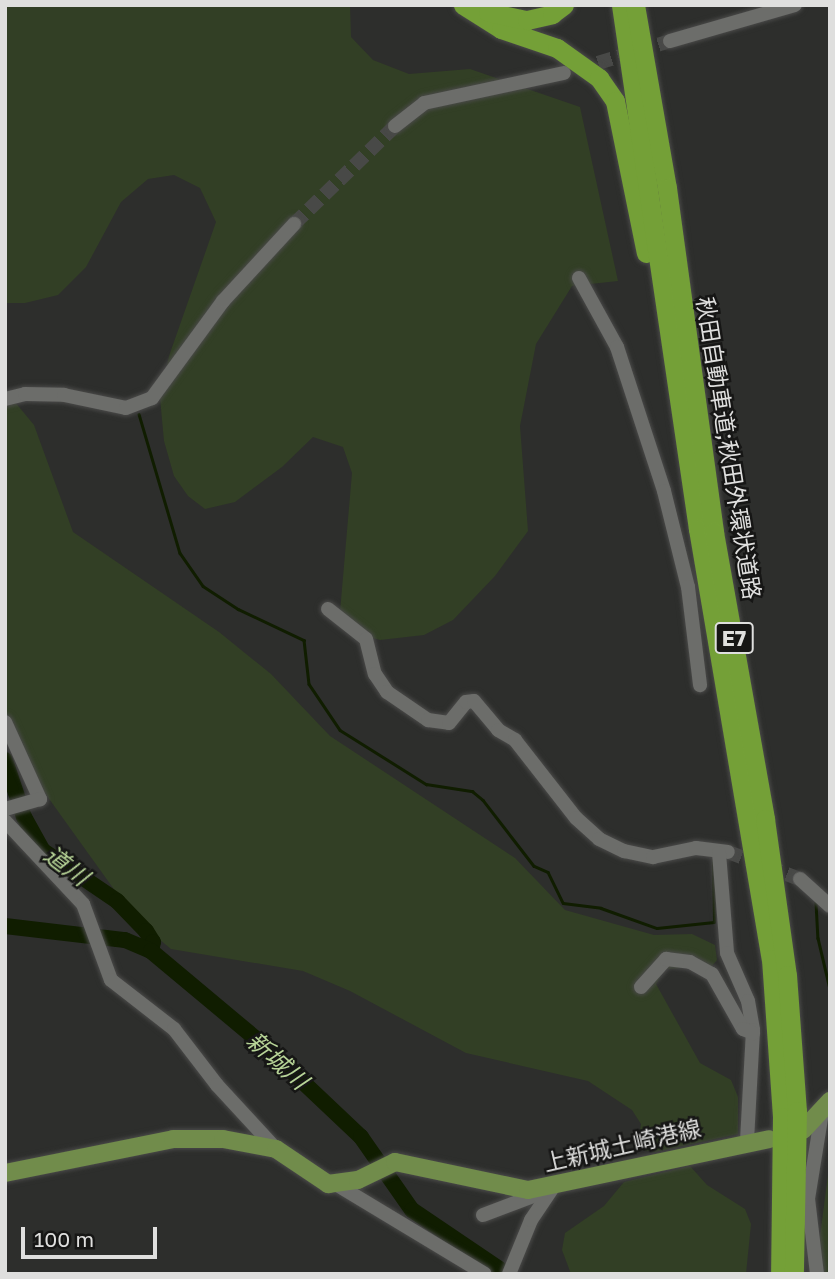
<!DOCTYPE html>
<meta charset="utf-8">
<style>
body{margin:0}
#map{position:relative;width:835px;height:1279px;overflow:hidden;background:#2d2e2c;font-family:"Golos Text","Noto Sans JP",sans-serif}
div>[style]{position:absolute}
[style*='--x']{left:calc(var(--x)*1px);top:calc(var(--y)*1px);width:calc(var(--w)*1px);rotate:calc(var(--a)*1deg)}
.green>*{inset:0;background:#323f25}
.stream>*{height:2.5px;margin:-1.25px;padding:0 1.25px;transform-origin:1.25px;border-radius:1.25px;background:#101d00}
.river>*{height:16px;margin:-8px;padding:0 8px;transform-origin:8px;border-radius:8px;background:#101d00}
.minor-tunnel>*{height:14px;margin-top:-7px;transform-origin:0;background:repeating-linear-gradient(90deg,#484947 0 14px,transparent 0 21px)}
.roads{filter:drop-shadow(0 0 2px #4a4a49) drop-shadow(0 0 2px #4a4a49)}
.minor>*{height:14px;margin:-7px;padding:0 7px;transform-origin:7px;border-radius:7px;background:#6c6d6a}
.major>*{height:18px;margin:-9px;padding:0 9px;transform-origin:9px;border-radius:9px;background:#718c4b}
.highway>*{height:19px;margin:-9.5px;padding:0 9.5px;transform-origin:9.5px;border-radius:9.5px;background:#74a037}
span{translate:-50% -50%;white-space:nowrap;text-align:center;line-height:1.15;-webkit-text-stroke:5px #161615;paint-order:stroke}
.shield-label span{padding:2px 5px;background:#161615;border:2px solid;border-radius:5px;-webkit-text-stroke-width:0}
.shield-label{font-size:21px;color:#dfdfde;font-weight:700}
.street-label{font-size:23px;color:#dfdfde}
.water-label{font-size:24px;color:#b7d497;font-style:italic}
.frame{position:absolute;inset:0;border:7px solid #dfdfde;pointer-events:none}
.scale{position:absolute;left:21px;top:1227px;width:136px;height:32px;box-sizing:border-box;border:4px solid #dfdfde;border-top:0;padding-left:9px;font-size:21px;line-height:24px;white-space:nowrap;color:#dfdfde;-webkit-text-stroke:5px #161615;paint-order:stroke}
</style>
<div id="map">
<div class="green">
<i style="clip-path:polygon(5px 5px,350px 5px,351px 37px,373px 60px,409px 74px,470px 69px,580px 107px,618px 281px,572px 286px,536px 344px,520px 426px,528px 531px,495px 576px,453px 620px,424px 635px,380px 640px,353px 632px,340px 612px,352px 473px,343px 447px,313px 437px,282px 467px,235px 502px,205px 509px,188px 496px,174px 476px,164px 441px,160px 398px,169px 356px,216px 222px,200px 188px,174px 175px,148px 179px,121px 202px,86px 267px,58px 295px,25px 303px,5px 303px)"></i>
<i style="clip-path:polygon(5px 390px,34px 425px,73px 532px,219px 632px,271px 674px,330px 736px,515px 858px,565px 910px,654px 935px,692px 934px,715px 945px,717px 960px,712px 966px,665px 969px,656px 984px,700px 1063px,731px 1080px,738px 1097px,738px 1134px,655px 1152px,637px 1149px,641px 1124px,632px 1110px,588px 1081px,466px 1053px,350px 991px,303px 971px,171px 949px,136px 920px,42px 789px,5px 713px)"></i>
<i style="clip-path:polygon(690px 1166px,707px 1185px,745px 1209px,751px 1224px,746px 1274px,571px 1274px,562px 1250px,565px 1233px,604px 1206px,624px 1182px)"></i>
<i style="clip-path:polygon(830px 1173px,830px 1274px,815px 1274px,828px 1175px)"></i>
</div>
<div class="stream">
<i style="--x:139;--y:414;--w:145;--a:73.6"></i>
<i style="--x:180;--y:553;--w:40;--a:55.1"></i>
<i style="--x:203;--y:586;--w:42;--a:33.3"></i>
<i style="--x:238;--y:609;--w:73;--a:25.2"></i>
<i style="--x:304;--y:640;--w:44;--a:83.5"></i>
<i style="--x:309;--y:684;--w:55;--a:56"></i>
<i style="--x:340;--y:730;--w:102;--a:32.1"></i>
<i style="--x:426;--y:784;--w:47;--a:8.7"></i>
<i style="--x:472;--y:791;--w:14;--a:39"></i>
<i style="--x:483;--y:800;--w:83;--a:52.3"></i>
<i style="--x:534;--y:866;--w:15;--a:23"></i>
<i style="--x:548;--y:872;--w:34;--a:64"></i>
<i style="--x:563;--y:903;--w:38;--a:7"></i>
<i style="--x:601;--y:908;--w:59;--a:19.7"></i>
<i style="--x:657;--y:928;--w:57;--a:-6"></i>
<i style="--x:714;--y:922;--w:65;--a:-90.9"></i>
<i style="--x:816;--y:902;--w:36;--a:87"></i>
<i style="--x:818;--y:938;--w:52;--a:76.8"></i>
</div>
<div class="river">
<i style="--x:5;--y:760;--w:60;--a:71.6"></i>
<i style="--x:24;--y:817;--w:38;--a:61"></i>
<i style="--x:42;--y:850;--w:91;--a:34.2"></i>
<i style="--x:117;--y:901;--w:42;--a:46"></i>
<i style="--x:146;--y:931;--w:13;--a:58"></i>
<i style="--x:153;--y:942;--w:9;--a:103"></i>
<i style="--x:5;--y:926;--w:121;--a:6.7"></i>
<i style="--x:125;--y:940;--w:28;--a:23"></i>
<i style="--x:151;--y:951;--w:153;--a:39.9"></i>
<i style="--x:268;--y:1049;--w:128;--a:43.4"></i>
<i style="--x:361;--y:1137;--w:89;--a:55.1"></i>
<i style="--x:412;--y:1210;--w:115;--a:34"></i>
</div>
<div class="minor-tunnel">
<i style="--x:578;--y:69;--w:96;--a:-16.9"></i>
<i style="--x:294;--y:224;--w:141;--a:-44.1"></i>
<i style="--x:728;--y:852;--w:77;--a:20.6"></i>
</div>
<div class="roads">
<div class="minor">
<i style="--x:670;--y:41;--w:130;--a:-16.1"></i>
<i style="--x:395;--y:126;--w:37;--a:-38"></i>
<i style="--x:424;--y:103;--w:143;--a:-12.1"></i>
<i style="--x:579;--y:278;--w:79;--a:61.2"></i>
<i style="--x:617;--y:347;--w:151;--a:71.9"></i>
<i style="--x:664;--y:491;--w:99;--a:76"></i>
<i style="--x:688;--y:587;--w:99;--a:83"></i>
<i style="--x:5;--y:399;--w:21;--a:-14"></i>
<i style="--x:25;--y:394;--w:39;--a:1"></i>
<i style="--x:64;--y:395;--w:63;--a:11.8"></i>
<i style="--x:126;--y:408;--w:28;--a:-21"></i>
<i style="--x:152;--y:398;--w:120;--a:-53.8"></i>
<i style="--x:223;--y:301;--w:105;--a:-47.3"></i>
<i style="--x:328;--y:609;--w:48;--a:38.3"></i>
<i style="--x:366;--y:639;--w:36;--a:76"></i>
<i style="--x:375;--y:674;--w:22;--a:56"></i>
<i style="--x:387;--y:692;--w:50;--a:34.3"></i>
<i style="--x:428;--y:720;--w:21;--a:8"></i>
<i style="--x:449;--y:723;--w:27;--a:-51"></i>
<i style="--x:466;--y:702;--w:8;--a:-7"></i>
<i style="--x:474;--y:701;--w:38;--a:50"></i>
<i style="--x:498;--y:730;--w:20;--a:30"></i>
<i style="--x:515;--y:740;--w:99;--a:52"></i>
<i style="--x:576;--y:818;--w:31;--a:42"></i>
<i style="--x:599;--y:839;--w:28;--a:26"></i>
<i style="--x:624;--y:851;--w:30;--a:12"></i>
<i style="--x:653;--y:857;--w:44;--a:-11.8"></i>
<i style="--x:696;--y:848;--w:32;--a:7"></i>
<i style="--x:5;--y:722;--w:85;--a:65.6"></i>
<i style="--x:40;--y:799;--w:36;--a:164"></i>
<i style="--x:5;--y:821;--w:114;--a:46.8"></i>
<i style="--x:83;--y:904;--w:81;--a:69.8"></i>
<i style="--x:111;--y:980;--w:80;--a:37.9"></i>
<i style="--x:174;--y:1029;--w:71;--a:52.5"></i>
<i style="--x:217;--y:1085;--w:87;--a:47.3"></i>
<i style="--x:719;--y:853;--w:100;--a:85.4"></i>
<i style="--x:727;--y:953;--w:52;--a:66.4"></i>
<i style="--x:748;--y:1001;--w:29;--a:80"></i>
<i style="--x:753;--y:1030;--w:111;--a:93.1"></i>
<i style="--x:800;--y:879;--w:40;--a:42"></i>
<i style="--x:641;--y:987;--w:38;--a:-48"></i>
<i style="--x:666;--y:959;--w:24;--a:7"></i>
<i style="--x:690;--y:962;--w:25;--a:29"></i>
<i style="--x:712;--y:974;--w:63;--a:60.6"></i>
<i style="--x:743;--y:1029;--w:11;--a:22"></i>
<i style="--x:339;--y:1186;--w:170;--a:31.1"></i>
<i style="--x:483;--y:1215;--w:71;--a:-20.7"></i>
<i style="--x:509;--y:1274;--w:58;--a:-67.8"></i>
<i style="--x:531;--y:1220;--w:40;--a:-56"></i>
<i style="--x:817;--y:1274;--w:76;--a:-96.8"></i>
<i style="--x:808;--y:1199;--w:94;--a:-80.8"></i>
</div>
<div class="major">
<i style="--x:803;--y:1130;--w:40;--a:-47"></i>
<i style="--x:5;--y:1173;--w:171;--a:-11.4"></i>
<i style="--x:173;--y:1139;--w:50;--a:0"></i>
<i style="--x:223;--y:1139;--w:54;--a:10.7"></i>
<i style="--x:276;--y:1149;--w:63;--a:33.9"></i>
<i style="--x:328;--y:1184;--w:30;--a:-8"></i>
<i style="--x:358;--y:1180;--w:41;--a:-25.9"></i>
<i style="--x:395;--y:1162;--w:136;--a:11.9"></i>
<i style="--x:528;--y:1190;--w:246;--a:-11.9"></i>
</div>
<div class="highway">
<i style="--x:463;--y:5;--w:45;--a:32.3"></i>
<i style="--x:501;--y:29;--w:59;--a:18.7"></i>
<i style="--x:557;--y:48;--w:52;--a:35.5"></i>
<i style="--x:599;--y:78;--w:28;--a:55"></i>
<i style="--x:615;--y:101;--w:155;--a:78.5"></i>
<i style="--x:621;--y:5;--w:530;--a:81.64"></i>
<i style="--x:698;--y:529;--w:436;--a:80.4"></i>
<i style="--x:771;--y:959;--w:158;--a:86"></i>
<i style="--x:782;--y:1117;--w:157;--a:90.7"></i>
<i style="--x:635;--y:5;--w:186;--a:80.1"></i>
<i style="--x:667;--y:188;--w:347;--a:82.2"></i>
<i style="--x:714;--y:532;--w:291;--a:79.9"></i>
<i style="--x:765;--y:819;--w:158;--a:82"></i>
<i style="--x:787;--y:975;--w:136;--a:85.8"></i>
<i style="--x:797;--y:1111;--w:163;--a:91.1"></i>
<i style="--x:488;--y:12;--w:40;--a:12"></i>
<i style="--x:527;--y:20;--w:26;--a:-13"></i>
<i style="--x:552;--y:14;--w:15;--a:-37"></i>
</div>
</div>
<div class="shield-label">
<span style="left:734px;top:638px">E7</span>
</div>
<div class="street-label">
<span style="left:729px;top:448px;rotate:81deg">秋田自動車道;秋田外環状道路</span>
<span style="left:622px;top:1145px;rotate:-13deg">上新城土崎港線</span>
</div>
<div class="water-label">
<span style="left:67px;top:865px;rotate:37deg">道川</span>
<span style="left:278px;top:1060px;rotate:42deg">新城川</span>
</div>
<div class="frame"></div>
<div class="scale">100 m</div>
</div>
